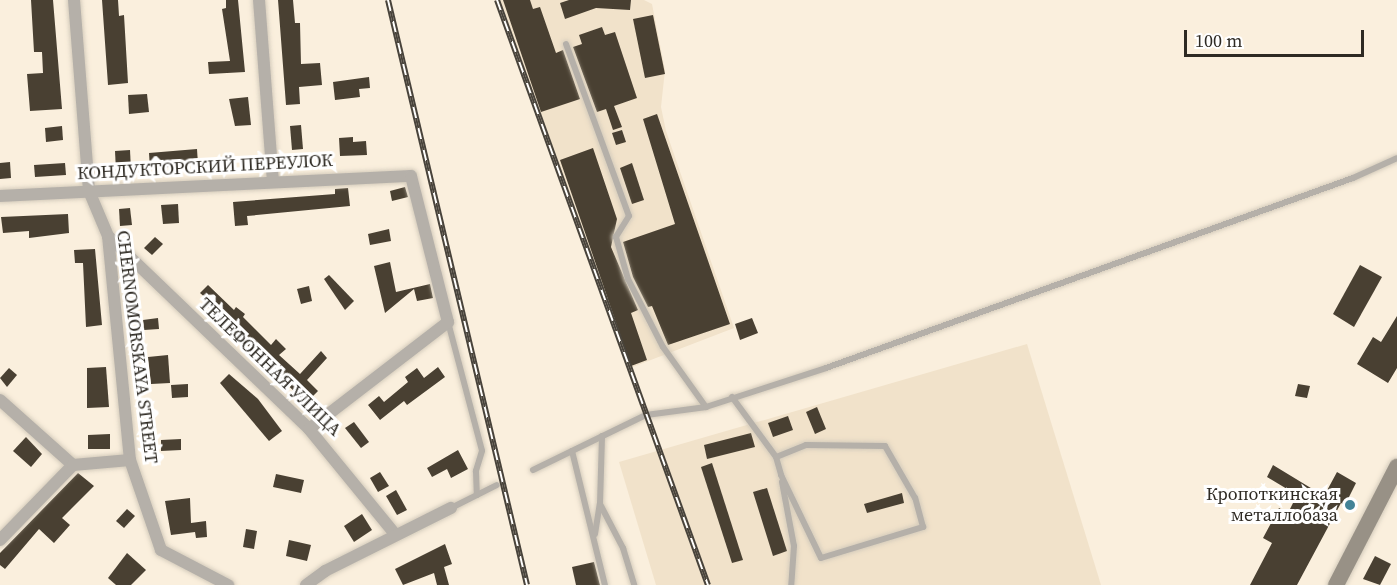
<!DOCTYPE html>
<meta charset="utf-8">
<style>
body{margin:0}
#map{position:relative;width:1397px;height:585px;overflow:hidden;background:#faefdd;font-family:"Source Serif 4",serif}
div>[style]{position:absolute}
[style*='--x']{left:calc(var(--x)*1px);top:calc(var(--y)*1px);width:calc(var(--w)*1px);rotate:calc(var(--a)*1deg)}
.built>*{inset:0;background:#f1e2ca}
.building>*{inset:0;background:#494032}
.roads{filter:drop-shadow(0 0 2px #d5ccbc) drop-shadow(0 0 2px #d5ccbc)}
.lane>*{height:6px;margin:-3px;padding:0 3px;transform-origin:3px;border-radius:3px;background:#b5b0a9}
.street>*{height:12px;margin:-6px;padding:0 6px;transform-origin:6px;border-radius:6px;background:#b5b0a9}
.secondary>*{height:16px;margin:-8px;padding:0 8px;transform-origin:8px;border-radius:8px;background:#989186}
.rail>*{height:6px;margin-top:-3px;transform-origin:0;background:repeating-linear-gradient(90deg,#fff 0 11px,#48433b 0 22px);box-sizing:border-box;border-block:2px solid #48433b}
.dots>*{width:16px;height:16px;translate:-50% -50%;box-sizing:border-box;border:3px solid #fff;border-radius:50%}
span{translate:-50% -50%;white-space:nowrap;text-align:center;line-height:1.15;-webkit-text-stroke:6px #fff;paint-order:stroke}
.street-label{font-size:18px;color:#2e2a23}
.poi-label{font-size:18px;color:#2e2a23}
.right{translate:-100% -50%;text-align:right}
.scale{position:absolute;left:1184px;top:30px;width:180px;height:27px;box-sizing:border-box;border:3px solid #2e2a23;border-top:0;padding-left:8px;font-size:18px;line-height:21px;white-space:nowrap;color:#2e2a23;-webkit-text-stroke:4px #fff;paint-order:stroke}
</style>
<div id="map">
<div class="built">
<i style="clip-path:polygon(499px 0,644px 0,652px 4px,665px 70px,661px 107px,666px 131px,734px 328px,630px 368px)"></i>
<i style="clip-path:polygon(1027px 344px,1101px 585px,656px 585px,619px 462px)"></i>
</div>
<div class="building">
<i style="clip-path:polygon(31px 0,53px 0,62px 109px,30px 111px,27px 74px,43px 73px,42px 52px,34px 52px)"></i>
<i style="clip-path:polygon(102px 0,118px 0,119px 16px,124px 15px,128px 83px,108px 85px)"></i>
<i style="clip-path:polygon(226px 0,238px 0,245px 72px,209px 74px,208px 62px,230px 61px,222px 9px,226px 8px)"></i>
<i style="clip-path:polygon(278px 0,293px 0,295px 23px,300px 23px,301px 64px,320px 63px,322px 85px,299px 87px,300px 104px,286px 105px)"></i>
<i style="clip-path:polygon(503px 0,530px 0,533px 9px,540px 7px,556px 53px,563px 50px,580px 99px,541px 112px)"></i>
<i style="clip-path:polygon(569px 0,631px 0,630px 10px,596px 8px,565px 19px,560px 3px)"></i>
<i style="clip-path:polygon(653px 15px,665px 74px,645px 78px,633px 19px)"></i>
<i style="clip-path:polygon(602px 27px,605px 35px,615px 32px,637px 98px,614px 106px,622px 127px,613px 130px,606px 109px,597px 112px,573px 47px,582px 44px,579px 35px)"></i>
<i style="clip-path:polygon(369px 77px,370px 88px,359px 89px,360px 97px,335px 100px,333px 82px)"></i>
<i style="clip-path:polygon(147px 94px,149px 112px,129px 114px,128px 95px)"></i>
<i style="clip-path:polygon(248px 97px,251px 125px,235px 126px,229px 99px)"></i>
<i style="clip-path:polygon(657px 114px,730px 324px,668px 345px,652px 306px,648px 307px,633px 277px,623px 242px,675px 224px,643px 119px)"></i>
<i style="clip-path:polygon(301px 125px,303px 149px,292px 150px,290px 126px)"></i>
<i style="clip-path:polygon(62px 126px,63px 140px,46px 142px,45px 128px)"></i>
<i style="clip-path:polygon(622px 130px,626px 142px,616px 145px,612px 133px)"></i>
<i style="clip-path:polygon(353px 137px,353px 142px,366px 141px,367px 155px,340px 156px,339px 138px)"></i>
<i style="clip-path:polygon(593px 148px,617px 219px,611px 247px,638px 310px,631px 313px,647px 360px,631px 366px,560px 160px)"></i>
<i style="clip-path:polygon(197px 149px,198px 164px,150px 169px,149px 153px)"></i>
<i style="clip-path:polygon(130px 150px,131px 170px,116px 171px,115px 151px)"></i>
<i style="clip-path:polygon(10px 162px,11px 178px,0 179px,0 163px)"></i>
<i style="clip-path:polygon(65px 163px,66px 175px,35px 177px,34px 165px)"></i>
<i style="clip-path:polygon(632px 163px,644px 200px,632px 204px,620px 168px)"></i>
<i style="clip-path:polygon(405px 187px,408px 197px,392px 201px,390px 191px)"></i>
<i style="clip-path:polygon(348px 188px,350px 206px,247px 216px,248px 225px,235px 226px,233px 202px,335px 194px,335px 189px)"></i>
<i style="clip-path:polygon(178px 204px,179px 223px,163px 224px,161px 205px)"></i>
<i style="clip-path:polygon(130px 208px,132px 225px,120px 226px,119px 209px)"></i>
<i style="clip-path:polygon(68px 214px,69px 233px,29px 238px,29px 231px,3px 233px,1px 217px)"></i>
<i style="clip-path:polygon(389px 229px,391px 241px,370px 245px,368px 234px)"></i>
<i style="clip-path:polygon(155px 237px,163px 244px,152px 255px,144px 248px)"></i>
<i style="clip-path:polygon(95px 249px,102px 325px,86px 327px,83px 263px,75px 263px,74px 250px)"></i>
<i style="clip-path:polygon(390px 262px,396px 292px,430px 284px,433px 298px,417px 301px,414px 289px,385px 313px,374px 266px)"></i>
<i style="clip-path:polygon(1360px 265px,1382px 277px,1354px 327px,1333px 314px)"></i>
<i style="clip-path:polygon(329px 275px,354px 301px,345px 310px,324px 279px)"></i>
<i style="clip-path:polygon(208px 285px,234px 310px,236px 307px,245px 314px,243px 317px,271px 345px,276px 339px,286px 349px,279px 355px,300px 374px,321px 351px,327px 358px,307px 380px,318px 391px,306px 403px,204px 303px,207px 299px,200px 293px)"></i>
<i style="clip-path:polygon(309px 286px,312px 301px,301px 304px,297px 289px)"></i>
<i style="clip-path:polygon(1397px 316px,1397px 368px,1388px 383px,1357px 364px,1373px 337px,1381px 342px)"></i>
<i style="clip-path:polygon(158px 318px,159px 329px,144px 330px,143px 320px)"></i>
<i style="clip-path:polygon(752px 318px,758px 333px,740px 340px,735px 324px)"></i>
<i style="clip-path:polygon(168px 355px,170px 383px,151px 384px,148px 357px)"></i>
<i style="clip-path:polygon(106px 367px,109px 407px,87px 408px,87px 368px)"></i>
<i style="clip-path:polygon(438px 367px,445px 377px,407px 405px,404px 401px,380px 420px,368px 405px,379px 396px,384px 402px,408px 382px,405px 377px,417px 368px,424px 378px)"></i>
<i style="clip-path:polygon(9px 368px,17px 375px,7px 387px,0 378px)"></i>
<i style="clip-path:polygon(229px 374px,258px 399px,282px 431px,269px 441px,220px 383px)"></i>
<i style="clip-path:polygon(188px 384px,188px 397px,172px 398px,171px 385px)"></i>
<i style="clip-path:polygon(1298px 384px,1310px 386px,1307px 398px,1295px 396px)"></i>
<i style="clip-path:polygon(817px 407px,826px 429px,815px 434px,806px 412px)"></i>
<i style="clip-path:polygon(788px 416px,793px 430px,773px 437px,768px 423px)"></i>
<i style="clip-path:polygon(354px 422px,369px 442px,361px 448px,345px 428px)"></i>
<i style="clip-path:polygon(751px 433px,755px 447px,707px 459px,704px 445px)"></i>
<i style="clip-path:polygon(110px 434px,110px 449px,88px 449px,88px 435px)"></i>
<i style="clip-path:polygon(26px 437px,42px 454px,31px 467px,13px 451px)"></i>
<i style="clip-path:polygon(181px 439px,181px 450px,161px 451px,161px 440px)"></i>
<i style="clip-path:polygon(458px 450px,468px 469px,451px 478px,447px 469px,432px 477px,427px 468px)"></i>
<i style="clip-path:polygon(712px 463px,743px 560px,732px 563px,701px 467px)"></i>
<i style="clip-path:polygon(1273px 465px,1324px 496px,1337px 472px,1356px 483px,1345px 505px,1341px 503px,1297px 585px,1250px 585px,1272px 543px,1263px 538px,1279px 508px,1288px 513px,1297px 495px,1267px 477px)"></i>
<i style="clip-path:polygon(380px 472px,389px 486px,378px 492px,370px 478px)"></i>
<i style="clip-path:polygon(78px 473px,94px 486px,62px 518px,70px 525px,54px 543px,39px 529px,5px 569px,0 565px,0 553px)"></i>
<i style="clip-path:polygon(276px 474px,304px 480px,301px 493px,273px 487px)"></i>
<i style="clip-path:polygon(767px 488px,787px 551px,773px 556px,753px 492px)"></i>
<i style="clip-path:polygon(396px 490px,407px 510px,397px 515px,386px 496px)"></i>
<i style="clip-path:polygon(902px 493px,904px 503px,867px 513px,864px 504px)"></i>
<i style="clip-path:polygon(190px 498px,191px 523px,206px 521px,207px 537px,196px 538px,195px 532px,171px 535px,165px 501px)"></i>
<i style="clip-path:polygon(127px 509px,135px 516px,124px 528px,116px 521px)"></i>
<i style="clip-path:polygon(362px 514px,372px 530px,354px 542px,344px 526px)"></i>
<i style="clip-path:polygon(246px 529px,257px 531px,254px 549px,243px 547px)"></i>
<i style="clip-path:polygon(289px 540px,311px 545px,307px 561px,286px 556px)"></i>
<i style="clip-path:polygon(445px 544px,452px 564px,444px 567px,449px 585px,437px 585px,434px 573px,403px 585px,395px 569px)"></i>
<i style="clip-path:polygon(127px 553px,146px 570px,131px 585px,116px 585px,108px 578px)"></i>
<i style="clip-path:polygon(1375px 556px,1391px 564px,1380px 585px,1363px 579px)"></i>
<i style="clip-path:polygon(594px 562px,600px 585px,576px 585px,572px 567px)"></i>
</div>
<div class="roads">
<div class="lane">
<i style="--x:566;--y:44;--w:183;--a:69.9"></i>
<i style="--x:629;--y:216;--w:25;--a:122"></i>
<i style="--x:616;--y:237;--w:44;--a:74.1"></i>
<i style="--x:628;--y:279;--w:76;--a:62.8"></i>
<i style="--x:663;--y:347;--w:74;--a:54.4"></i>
<i style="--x:448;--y:322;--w:133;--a:75.2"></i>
<i style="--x:482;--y:451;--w:21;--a:107"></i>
<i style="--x:476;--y:471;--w:24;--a:88"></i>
<i style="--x:732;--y:397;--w:74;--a:53.7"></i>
<i style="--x:776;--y:457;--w:19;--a:74"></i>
<i style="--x:781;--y:475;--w:92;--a:64.3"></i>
<i style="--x:821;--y:558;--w:107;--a:-16.9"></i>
<i style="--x:923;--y:527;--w:30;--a:-105"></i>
<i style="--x:915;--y:498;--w:60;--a:-120"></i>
<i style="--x:885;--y:446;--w:79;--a:-179.3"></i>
<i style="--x:806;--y:445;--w:32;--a:158"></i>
<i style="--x:572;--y:451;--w:138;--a:76.2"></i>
<i style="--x:533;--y:470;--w:126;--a:-26"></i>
<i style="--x:646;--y:415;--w:61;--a:-7.6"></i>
<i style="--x:706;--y:407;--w:126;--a:-18"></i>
<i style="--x:826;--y:368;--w:560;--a:-19.83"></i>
<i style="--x:1353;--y:178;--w:48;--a:-24.4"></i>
<i style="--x:782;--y:482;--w:65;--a:79.4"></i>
<i style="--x:794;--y:546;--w:39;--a:94"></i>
<i style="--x:600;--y:504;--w:50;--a:62.4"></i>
<i style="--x:623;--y:548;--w:39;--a:73"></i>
<i style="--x:451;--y:508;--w:51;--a:-26.6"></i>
<i style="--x:595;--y:534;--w:30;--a:-81"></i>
<i style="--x:600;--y:504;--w:68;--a:-88.3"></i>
</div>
<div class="street">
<i style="--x:74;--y:0;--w:192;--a:85.5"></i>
<i style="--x:89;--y:191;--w:49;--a:67.1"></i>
<i style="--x:108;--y:236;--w:225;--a:84.4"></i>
<i style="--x:130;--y:460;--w:95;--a:71"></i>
<i style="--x:161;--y:550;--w:76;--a:27.6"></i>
<i style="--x:259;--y:0;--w:181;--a:85.6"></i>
<i style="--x:0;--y:196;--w:411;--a:-2.8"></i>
<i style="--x:411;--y:176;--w:151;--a:75.8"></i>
<i style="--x:448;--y:322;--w:175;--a:142.4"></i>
<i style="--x:108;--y:236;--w:279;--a:43.8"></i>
<i style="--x:309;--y:429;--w:136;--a:50.7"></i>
<i style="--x:0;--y:400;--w:98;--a:41.7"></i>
<i style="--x:0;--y:540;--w:105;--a:-45.8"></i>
<i style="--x:73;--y:465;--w:57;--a:-5"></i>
<i style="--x:306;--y:585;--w:24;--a:-36"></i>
<i style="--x:325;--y:571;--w:141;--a:-26.6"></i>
</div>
<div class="secondary">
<i style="--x:1336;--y:585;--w:133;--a:-62.7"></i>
</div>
</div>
<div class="rail">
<i style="--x:388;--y:0;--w:601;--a:76.63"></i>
<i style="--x:497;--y:0;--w:622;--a:70.17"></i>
</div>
<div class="dots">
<i style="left:1350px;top:505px;background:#438397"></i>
</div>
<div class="street-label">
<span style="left:205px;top:167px;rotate:-3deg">КОНДУКТОРСКИЙ ПЕРЕУЛОК</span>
<span style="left:137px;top:347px;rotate:83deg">CHERNOMORSKAYA STREET</span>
<span style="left:270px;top:367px;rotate:44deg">ТЕЛЕФОННАЯ УЛИЦА</span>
</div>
<div class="poi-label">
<span class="right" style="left:1338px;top:505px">Кропоткинская<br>металлобаза</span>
</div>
<div class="scale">100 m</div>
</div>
